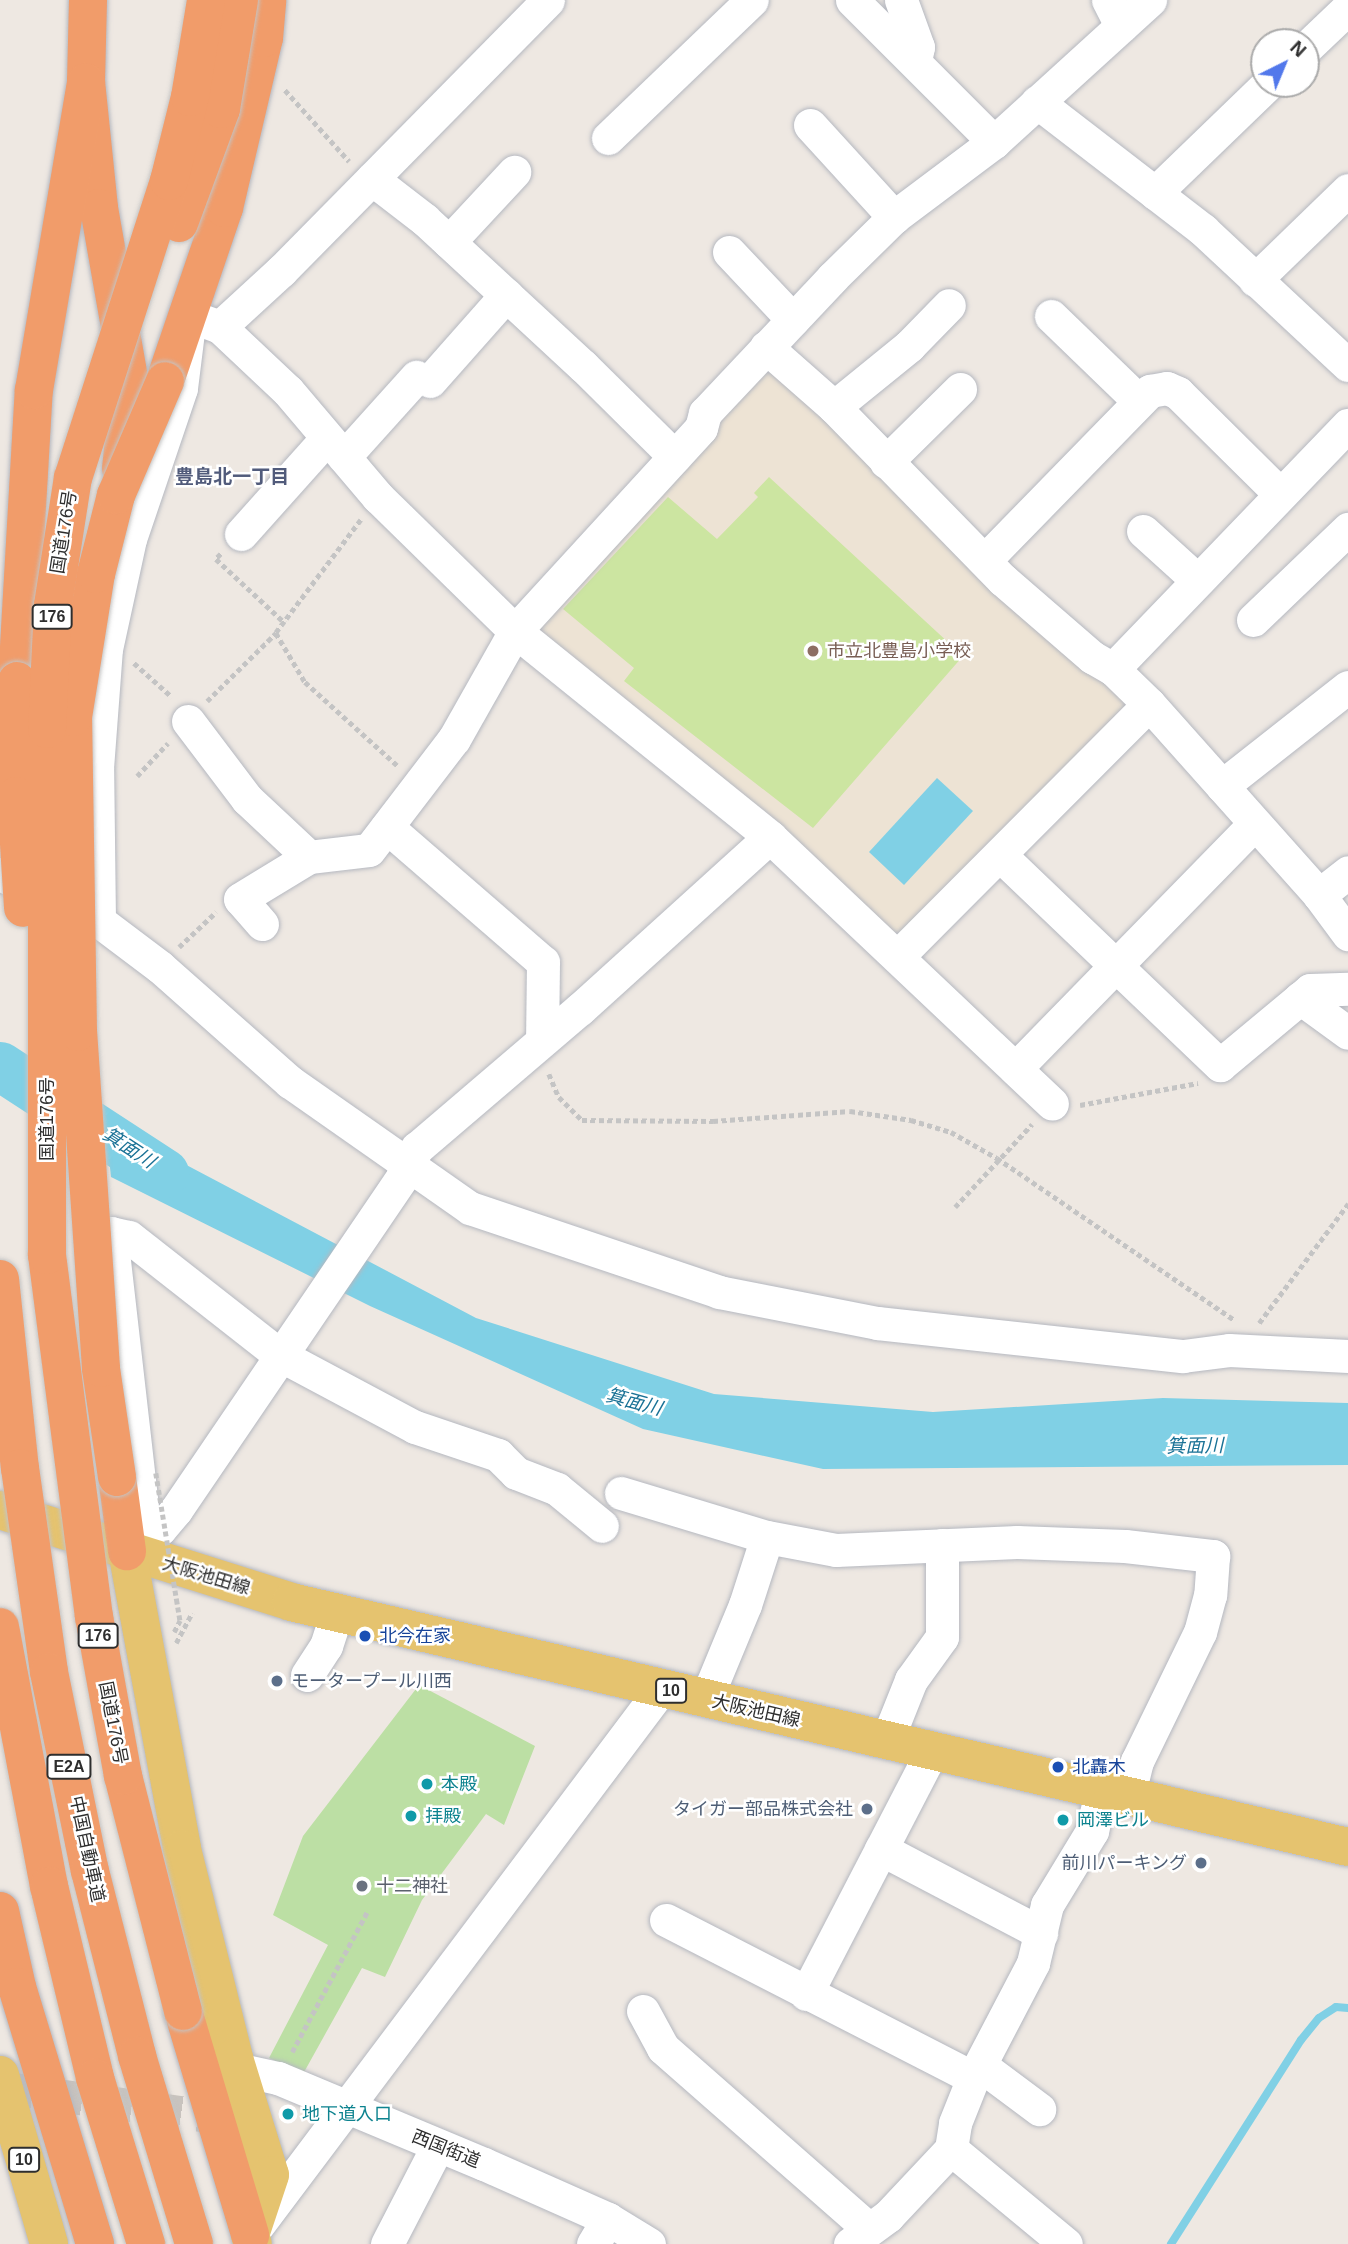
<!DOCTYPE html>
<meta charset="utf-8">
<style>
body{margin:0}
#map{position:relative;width:1348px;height:2244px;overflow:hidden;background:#eee8e2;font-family:Helvetica,"Noto Sans JP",sans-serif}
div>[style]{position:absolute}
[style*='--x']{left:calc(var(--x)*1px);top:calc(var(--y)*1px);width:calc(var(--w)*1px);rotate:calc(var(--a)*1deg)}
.education>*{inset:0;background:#ede3d4}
.green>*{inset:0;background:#bcdfa4}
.pitch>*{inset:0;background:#cce5a1}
.water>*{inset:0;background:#80d0e5}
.stream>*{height:8px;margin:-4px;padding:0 4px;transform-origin:4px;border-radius:4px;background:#80d0e5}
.river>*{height:49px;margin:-24.5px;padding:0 24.5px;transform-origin:24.5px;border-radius:24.5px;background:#80d0e5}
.minor-tunnel>*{height:33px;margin-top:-16.5px;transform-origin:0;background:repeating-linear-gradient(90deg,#c8c3be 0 33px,transparent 0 50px)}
.path>*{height:4.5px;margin-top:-2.25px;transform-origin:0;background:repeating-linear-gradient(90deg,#c4c4c4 0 5px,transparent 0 8.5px)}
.roads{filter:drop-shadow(0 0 2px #b5b8c0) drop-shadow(0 0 2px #b5b8c0)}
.minor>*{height:33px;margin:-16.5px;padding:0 16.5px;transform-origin:16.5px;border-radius:16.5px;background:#fff}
.major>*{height:38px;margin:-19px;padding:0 19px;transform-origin:19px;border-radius:19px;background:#e5c36f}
.highway>*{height:38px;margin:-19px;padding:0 19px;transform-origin:19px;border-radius:19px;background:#f19c6a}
.path-bridge>*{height:4.5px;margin-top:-2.25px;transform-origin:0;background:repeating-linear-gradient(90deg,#c4c4c4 0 5px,transparent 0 8.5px)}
.bridges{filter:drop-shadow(0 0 2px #c4c4c4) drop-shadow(0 0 2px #c4c4c4)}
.highway-bridge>*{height:38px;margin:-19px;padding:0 19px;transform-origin:19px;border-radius:19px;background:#f19c6a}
.dots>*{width:19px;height:19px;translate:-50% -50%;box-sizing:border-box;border:4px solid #fff;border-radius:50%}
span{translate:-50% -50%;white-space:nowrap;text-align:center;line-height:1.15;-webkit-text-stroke:5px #fff;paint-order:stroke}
.shield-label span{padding:2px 5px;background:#fff;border:2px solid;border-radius:5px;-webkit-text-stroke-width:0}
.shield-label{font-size:16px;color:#2e2e2e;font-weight:700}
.street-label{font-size:18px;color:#2e2e2e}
.education-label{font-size:18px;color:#785e54}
.left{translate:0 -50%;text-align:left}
.transit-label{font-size:18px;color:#164399}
.service-label{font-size:18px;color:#4e5e75}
.right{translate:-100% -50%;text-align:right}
.culture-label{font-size:18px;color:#0d838f}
.worship-label{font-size:18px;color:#5b616d}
.neighbourhood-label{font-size:19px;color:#515b7b;font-weight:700}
.water-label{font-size:19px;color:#1a7296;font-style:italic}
.north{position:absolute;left:1250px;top:28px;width:70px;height:70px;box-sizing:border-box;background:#fff;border:2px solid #ababab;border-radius:50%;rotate:43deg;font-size:19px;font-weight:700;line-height:28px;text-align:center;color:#2e2e2e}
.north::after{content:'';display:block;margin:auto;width:24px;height:32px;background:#5278eb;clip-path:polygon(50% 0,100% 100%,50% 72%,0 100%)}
</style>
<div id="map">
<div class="education">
<i style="clip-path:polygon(761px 364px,778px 370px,1130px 700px,900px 939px,537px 638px,534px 622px)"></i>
</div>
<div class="green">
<i style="clip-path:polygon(419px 1685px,535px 1746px,504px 1825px,486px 1814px,422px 1900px,385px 1977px,362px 1968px,303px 2074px,269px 2058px,328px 1945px,273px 1915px,303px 1836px)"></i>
</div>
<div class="pitch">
<i style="clip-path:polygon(769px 477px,963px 656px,813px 828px,624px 681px,634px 668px,563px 609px,668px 497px,717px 539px,758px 497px,754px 493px)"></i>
</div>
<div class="water">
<i style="clip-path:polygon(937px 778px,973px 811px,904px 885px,869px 852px)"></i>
<i style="clip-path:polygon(105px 1122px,476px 1318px,714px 1394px,933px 1412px,1163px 1398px,1348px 1403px,1348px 1465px,823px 1469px,643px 1429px,370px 1306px,111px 1177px)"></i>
</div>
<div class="stream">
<i style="--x:1171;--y:2244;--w:242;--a:-57.5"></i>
<i style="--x:1301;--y:2040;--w:28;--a:-51"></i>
<i style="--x:1319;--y:2018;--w:20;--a:-33"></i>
<i style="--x:1336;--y:2007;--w:12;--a:5"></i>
</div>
<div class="river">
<i style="--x:0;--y:1066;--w:196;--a:33.1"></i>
</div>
<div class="minor-tunnel">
<i style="--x:0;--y:2087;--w:241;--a:7.9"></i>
</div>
<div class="path">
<i style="--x:285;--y:90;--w:96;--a:48"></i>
<i style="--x:361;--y:520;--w:141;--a:127"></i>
<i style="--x:276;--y:633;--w:57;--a:59.4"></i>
<i style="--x:305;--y:682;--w:125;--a:42.1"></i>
<i style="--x:221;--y:554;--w:7;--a:135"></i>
<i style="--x:216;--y:559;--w:94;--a:42.8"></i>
<i style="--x:134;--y:663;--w:51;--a:41.8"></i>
<i style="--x:207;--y:701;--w:97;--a:-44.6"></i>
<i style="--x:137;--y:776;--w:45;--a:-46.8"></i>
<i style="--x:179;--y:947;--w:51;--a:-43.4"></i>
<i style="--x:549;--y:1074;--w:25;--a:67"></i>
<i style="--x:559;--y:1097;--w:33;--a:45"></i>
<i style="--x:582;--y:1120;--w:131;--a:0.4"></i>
<i style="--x:713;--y:1121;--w:137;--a:-4.2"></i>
<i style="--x:850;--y:1111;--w:62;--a:8.4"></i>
<i style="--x:911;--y:1120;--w:42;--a:16.7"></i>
<i style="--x:951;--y:1132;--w:53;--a:29.5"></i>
<i style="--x:997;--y:1158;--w:286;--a:34.3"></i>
<i style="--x:1080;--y:1105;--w:120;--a:-10.6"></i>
<i style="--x:955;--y:1207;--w:113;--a:-47.1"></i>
<i style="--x:1259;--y:1323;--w:149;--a:-53.2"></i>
<i style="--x:174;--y:1632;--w:13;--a:-63"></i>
<i style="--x:176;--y:1643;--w:34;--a:-62"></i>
<i style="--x:292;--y:2052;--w:159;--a:-61.8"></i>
</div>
<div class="roads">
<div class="minor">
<i style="--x:852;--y:0;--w:201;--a:45"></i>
<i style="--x:901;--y:0;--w:50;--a:70.1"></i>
<i style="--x:918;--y:47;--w:14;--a:102"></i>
<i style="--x:1108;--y:0;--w:29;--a:63"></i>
<i style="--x:1306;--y:48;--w:58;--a:-43.6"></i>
<i style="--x:1037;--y:102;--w:210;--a:37.6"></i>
<i style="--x:1203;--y:230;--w:198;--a:43"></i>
<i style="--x:810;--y:125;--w:125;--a:47.6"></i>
<i style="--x:608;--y:138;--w:199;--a:-43.8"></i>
<i style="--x:372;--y:179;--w:66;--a:37.6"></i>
<i style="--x:424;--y:219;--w:217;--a:42.8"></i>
<i style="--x:583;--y:366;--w:129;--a:44.7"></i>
<i style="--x:1155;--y:193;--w:157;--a:-44"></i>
<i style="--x:449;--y:242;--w:96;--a:-47.1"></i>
<i style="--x:729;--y:252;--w:93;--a:46.7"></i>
<i style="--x:1255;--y:280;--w:129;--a:-44.1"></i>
<i style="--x:1051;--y:316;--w:121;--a:44"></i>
<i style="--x:220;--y:327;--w:83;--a:-42.6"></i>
<i style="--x:281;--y:271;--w:380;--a:-45.4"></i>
<i style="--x:766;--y:347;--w:91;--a:41.4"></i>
<i style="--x:834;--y:407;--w:242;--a:45.7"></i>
<i style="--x:1003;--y:580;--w:118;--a:40.9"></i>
<i style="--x:1092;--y:657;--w:24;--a:30"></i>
<i style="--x:1113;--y:669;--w:50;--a:44.2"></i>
<i style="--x:1149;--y:704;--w:256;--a:48.3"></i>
<i style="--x:1319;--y:895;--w:49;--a:53.4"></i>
<i style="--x:430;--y:381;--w:115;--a:-48.5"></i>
<i style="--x:834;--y:407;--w:97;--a:-39.1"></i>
<i style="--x:909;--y:346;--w:57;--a:-45.7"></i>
<i style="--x:344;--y:457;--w:108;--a:-48"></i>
<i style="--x:886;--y:462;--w:104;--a:-44.6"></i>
<i style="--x:1143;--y:531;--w:73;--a:42.2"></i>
<i style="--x:241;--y:534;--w:127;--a:-48.2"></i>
<i style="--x:986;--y:559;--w:235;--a:-45.7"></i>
<i style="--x:1150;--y:391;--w:17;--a:-10"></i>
<i style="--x:1167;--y:388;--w:12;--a:24"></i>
<i style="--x:1178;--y:393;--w:142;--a:44.7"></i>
<i style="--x:1253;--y:620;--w:132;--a:-43.8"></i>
<i style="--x:1113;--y:669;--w:339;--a:-46.1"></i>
<i style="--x:188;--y:721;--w:98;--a:52.9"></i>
<i style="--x:247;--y:799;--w:85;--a:43.1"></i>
<i style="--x:1222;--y:786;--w:160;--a:-38.2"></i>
<i style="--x:387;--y:827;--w:206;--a:40.9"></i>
<i style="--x:543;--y:962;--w:77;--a:90.7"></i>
<i style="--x:1001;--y:856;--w:303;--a:43.7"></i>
<i style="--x:1220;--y:1065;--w:117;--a:-39.8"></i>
<i style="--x:1310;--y:990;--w:38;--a:-2"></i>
<i style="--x:0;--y:874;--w:110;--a:25.4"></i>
<i style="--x:99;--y:921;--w:76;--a:37"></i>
<i style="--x:160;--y:967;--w:174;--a:41.5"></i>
<i style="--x:290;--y:1082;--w:220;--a:35"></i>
<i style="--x:470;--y:1208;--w:263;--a:18.6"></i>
<i style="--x:719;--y:1292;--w:161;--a:11.1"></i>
<i style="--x:877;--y:1323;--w:308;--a:6.2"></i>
<i style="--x:1183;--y:1356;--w:46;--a:-7.4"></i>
<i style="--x:1229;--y:1350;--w:119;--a:2.9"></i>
<i style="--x:1319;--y:895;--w:37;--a:-38"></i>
<i style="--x:99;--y:921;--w:153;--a:-90.7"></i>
<i style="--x:97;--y:768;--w:119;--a:-85.7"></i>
<i style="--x:106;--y:649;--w:113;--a:-77.7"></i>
<i style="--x:130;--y:539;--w:159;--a:-71.3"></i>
<i style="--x:181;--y:388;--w:73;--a:-82.9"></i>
<i style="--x:190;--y:316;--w:32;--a:20"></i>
<i style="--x:220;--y:327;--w:93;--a:43.3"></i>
<i style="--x:288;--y:391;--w:139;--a:49.7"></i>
<i style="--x:378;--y:497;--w:192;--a:44.4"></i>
<i style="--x:515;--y:631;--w:328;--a:38.9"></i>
<i style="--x:770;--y:837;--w:388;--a:43.4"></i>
<i style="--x:262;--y:924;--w:33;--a:-131"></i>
<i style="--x:240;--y:899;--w:81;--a:-31.3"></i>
<i style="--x:309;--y:857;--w:60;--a:-6.7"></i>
<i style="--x:369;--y:850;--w:140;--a:-52.6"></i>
<i style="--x:454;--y:739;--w:124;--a:-60.5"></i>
<i style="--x:515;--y:631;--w:275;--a:-47.5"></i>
<i style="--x:701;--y:428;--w:16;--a:-75"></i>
<i style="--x:705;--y:413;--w:185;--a:-46.7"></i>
<i style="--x:832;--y:278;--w:87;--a:-44.5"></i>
<i style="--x:894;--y:217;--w:125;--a:-36.9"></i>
<i style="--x:994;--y:142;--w:211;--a:-42.3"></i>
<i style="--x:899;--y:955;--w:354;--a:-45.1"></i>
<i style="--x:1300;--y:998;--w:59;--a:36.1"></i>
<i style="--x:1016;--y:1068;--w:341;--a:-45.7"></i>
<i style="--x:621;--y:1493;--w:152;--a:16.8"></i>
<i style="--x:127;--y:1551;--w:40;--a:-34"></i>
<i style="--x:160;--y:1529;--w:25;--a:-50"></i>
<i style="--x:176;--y:1510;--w:402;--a:-55.8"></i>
<i style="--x:402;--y:1177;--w:33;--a:-63"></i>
<i style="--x:417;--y:1148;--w:214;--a:-40.5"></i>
<i style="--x:580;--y:1009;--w:256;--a:-42.2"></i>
<i style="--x:127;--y:1551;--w:32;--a:-58"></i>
<i style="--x:144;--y:1524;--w:293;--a:-96.5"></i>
<i style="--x:111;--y:1233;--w:18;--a:13"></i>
<i style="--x:129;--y:1237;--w:189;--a:38.1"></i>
<i style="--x:278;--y:1354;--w:155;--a:28.1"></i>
<i style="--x:415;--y:1427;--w:88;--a:18.6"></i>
<i style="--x:498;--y:1455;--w:25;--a:45"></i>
<i style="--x:516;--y:1473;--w:44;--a:21.3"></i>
<i style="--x:557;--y:1489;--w:58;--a:39.4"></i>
<i style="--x:307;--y:1675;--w:35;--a:-57"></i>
<i style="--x:326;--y:1646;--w:35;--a:-72"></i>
<i style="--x:706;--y:1699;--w:102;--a:-67.5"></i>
<i style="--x:745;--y:1605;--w:71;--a:-72.1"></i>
<i style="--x:767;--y:1537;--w:70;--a:10.7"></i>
<i style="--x:836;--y:1550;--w:181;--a:-2.5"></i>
<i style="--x:1017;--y:1542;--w:108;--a:2.1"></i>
<i style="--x:1125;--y:1546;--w:89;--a:6.5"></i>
<i style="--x:1213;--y:1556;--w:39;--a:94"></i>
<i style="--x:1210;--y:1595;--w:38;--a:105"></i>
<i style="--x:1200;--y:1632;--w:144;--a:116"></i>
<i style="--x:1137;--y:1761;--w:37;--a:104"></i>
<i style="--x:887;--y:1740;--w:65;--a:-68.2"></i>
<i style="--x:911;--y:1680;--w:53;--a:-54.2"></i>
<i style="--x:942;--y:1637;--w:92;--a:-90"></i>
<i style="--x:881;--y:1849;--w:181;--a:27.7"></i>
<i style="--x:666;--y:1920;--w:345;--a:27.2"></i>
<i style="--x:806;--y:1994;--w:274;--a:-62.6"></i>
<i style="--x:643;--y:2011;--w:42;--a:61.6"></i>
<i style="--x:663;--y:2048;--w:271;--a:41.3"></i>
<i style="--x:980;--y:2065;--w:74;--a:36.7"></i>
<i style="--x:237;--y:2069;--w:42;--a:12.4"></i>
<i style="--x:278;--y:2078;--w:223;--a:22.7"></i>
<i style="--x:484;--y:2164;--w:136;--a:23.9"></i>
<i style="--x:608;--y:2219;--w:48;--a:31.4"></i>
<i style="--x:951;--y:2149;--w:149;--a:39.6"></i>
<i style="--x:258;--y:2225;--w:671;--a:-53.06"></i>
<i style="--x:387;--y:2244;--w:109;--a:-62.7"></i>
<i style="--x:593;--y:2244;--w:29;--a:-59"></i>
<i style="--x:850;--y:2244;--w:47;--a:-36.4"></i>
<i style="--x:888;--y:2216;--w:92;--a:-46.8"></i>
<i style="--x:951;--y:2149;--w:26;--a:-81"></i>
<i style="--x:955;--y:2123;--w:48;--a:-68.2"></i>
<i style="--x:973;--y:2078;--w:130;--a:-62.4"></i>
<i style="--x:1033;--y:1963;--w:60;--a:-76.4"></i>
<i style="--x:1047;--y:1905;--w:87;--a:-58.7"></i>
<i style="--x:1092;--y:1831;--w:41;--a:-77.3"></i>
</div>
<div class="major">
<i style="--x:0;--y:1510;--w:305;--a:17.5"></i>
<i style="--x:291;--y:1602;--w:1085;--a:13.05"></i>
<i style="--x:127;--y:1551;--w:303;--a:79.5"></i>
<i style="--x:182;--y:1849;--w:215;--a:76"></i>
<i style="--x:234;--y:2058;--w:122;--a:72.9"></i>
<i style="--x:270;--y:2175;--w:63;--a:108.4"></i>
<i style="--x:250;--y:2235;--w:9;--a:72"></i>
<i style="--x:0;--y:2075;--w:176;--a:73.8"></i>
</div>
<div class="highway">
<i style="--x:88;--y:0;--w:82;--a:91.4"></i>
<i style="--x:86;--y:82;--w:127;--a:84.1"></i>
<i style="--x:99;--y:208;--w:178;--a:80"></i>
<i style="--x:130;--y:383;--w:86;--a:96"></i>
<i style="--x:165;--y:381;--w:183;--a:-71.2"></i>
<i style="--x:224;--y:208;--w:175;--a:-76.8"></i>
<i style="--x:264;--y:38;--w:38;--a:-85"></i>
<i style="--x:17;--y:681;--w:291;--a:-86.7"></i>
<i style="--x:34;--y:390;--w:312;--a:-80.4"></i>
<i style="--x:117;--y:1477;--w:75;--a:82.3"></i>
<i style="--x:0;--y:1911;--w:78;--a:77.4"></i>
<i style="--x:17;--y:1987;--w:269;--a:73.1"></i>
<i style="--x:183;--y:2011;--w:234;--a:73.3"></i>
</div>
</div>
<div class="path-bridge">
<i style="--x:156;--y:1473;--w:149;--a:80.7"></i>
</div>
<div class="bridges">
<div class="highway-bridge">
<i style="--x:179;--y:223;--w:121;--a:-69.8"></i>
<i style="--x:221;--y:109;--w:110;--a:-80.6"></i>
<i style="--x:17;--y:681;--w:115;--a:90.5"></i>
<i style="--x:16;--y:796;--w:112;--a:86.4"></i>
<i style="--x:0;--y:1279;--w:190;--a:84"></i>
<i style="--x:20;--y:1468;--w:206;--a:81.9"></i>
<i style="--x:49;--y:1672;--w:203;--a:78.4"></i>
<i style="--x:90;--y:1871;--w:191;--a:75.7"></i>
<i style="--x:137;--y:2056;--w:196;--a:73.1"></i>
<i style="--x:117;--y:1477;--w:110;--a:-98.4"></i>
<i style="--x:101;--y:1368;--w:337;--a:-93.9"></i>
<i style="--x:78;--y:1032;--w:315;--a:-90.9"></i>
<i style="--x:73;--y:717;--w:145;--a:-80.9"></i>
<i style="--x:96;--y:574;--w:81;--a:-75.8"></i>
<i style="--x:116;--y:495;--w:124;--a:-66.7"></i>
<i style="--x:0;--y:1627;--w:264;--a:79.3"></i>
<i style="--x:49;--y:1886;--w:197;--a:76.5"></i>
<i style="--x:95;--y:2078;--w:174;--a:72.9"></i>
<i style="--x:183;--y:2011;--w:243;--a:-104.3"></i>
<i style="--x:123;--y:1776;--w:162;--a:-100.3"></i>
<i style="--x:94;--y:1617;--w:365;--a:-97.4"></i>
<i style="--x:47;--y:1255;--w:526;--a:-90"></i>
<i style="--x:47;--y:729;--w:124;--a:-87.2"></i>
<i style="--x:53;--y:605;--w:129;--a:-81.1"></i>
<i style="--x:73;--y:478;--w:312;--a:-72.1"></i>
<i style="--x:169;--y:181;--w:87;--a:-76"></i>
<i style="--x:190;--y:97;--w:98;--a:-80.6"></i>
</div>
</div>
<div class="dots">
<i style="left:813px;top:651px;background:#8d6e63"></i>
<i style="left:365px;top:1636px;background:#1a4fb4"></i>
<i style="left:277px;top:1681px;background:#5c6f8a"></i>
<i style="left:1058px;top:1767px;background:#1a4fb4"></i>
<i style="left:427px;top:1784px;background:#0f9aa8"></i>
<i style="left:867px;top:1809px;background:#5c6f8a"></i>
<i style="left:411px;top:1816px;background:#0f9aa8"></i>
<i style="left:1063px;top:1820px;background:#0f9aa8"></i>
<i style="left:1201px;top:1863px;background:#5c6f8a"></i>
<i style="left:362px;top:1886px;background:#6b7280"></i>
<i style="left:288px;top:2114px;background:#0f9aa8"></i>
</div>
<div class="shield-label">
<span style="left:52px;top:617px">176</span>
<span style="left:98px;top:1636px">176</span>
<span style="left:671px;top:1691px">10</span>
<span style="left:69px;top:1767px">E2A</span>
<span style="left:24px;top:2160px">10</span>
</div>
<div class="street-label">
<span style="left:64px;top:532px;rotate:-81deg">国道176号</span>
<span style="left:47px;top:1119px;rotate:-90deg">国道176号</span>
<span style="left:206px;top:1576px;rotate:17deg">大阪池田線</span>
<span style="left:756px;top:1711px;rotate:13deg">大阪池田線</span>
<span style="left:113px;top:1723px;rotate:79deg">国道176号</span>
<span style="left:87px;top:1849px;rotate:78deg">中国自動車道</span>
<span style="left:446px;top:2149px;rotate:22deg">西国街道</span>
</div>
<div class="education-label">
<span class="left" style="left:827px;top:651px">市立北豊島小学校</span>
</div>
<div class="transit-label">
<span class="left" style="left:379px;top:1636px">北今在家</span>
<span class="left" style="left:1072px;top:1767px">北轟木</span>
</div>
<div class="service-label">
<span class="left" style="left:291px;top:1681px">モータープール川西</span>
<span class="right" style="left:853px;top:1809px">タイガー部品株式会社</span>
<span class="right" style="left:1187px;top:1863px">前川パーキング</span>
</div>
<div class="culture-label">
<span class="left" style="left:441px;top:1784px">本殿</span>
<span class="left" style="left:425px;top:1816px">拝殿</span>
<span class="left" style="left:1077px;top:1820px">岡澤ビル</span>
<span class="left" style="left:302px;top:2114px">地下道入口</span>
</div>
<div class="worship-label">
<span class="left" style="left:376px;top:1886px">十二神社</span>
</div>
<div class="neighbourhood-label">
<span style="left:232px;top:477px">豊島北一丁目</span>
</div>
<div class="water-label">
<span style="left:129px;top:1148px;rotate:33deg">箕面川</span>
<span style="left:634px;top:1402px;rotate:15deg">箕面川</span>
<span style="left:1195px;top:1446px;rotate:-1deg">箕面川</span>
</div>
<div class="north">N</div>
</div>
